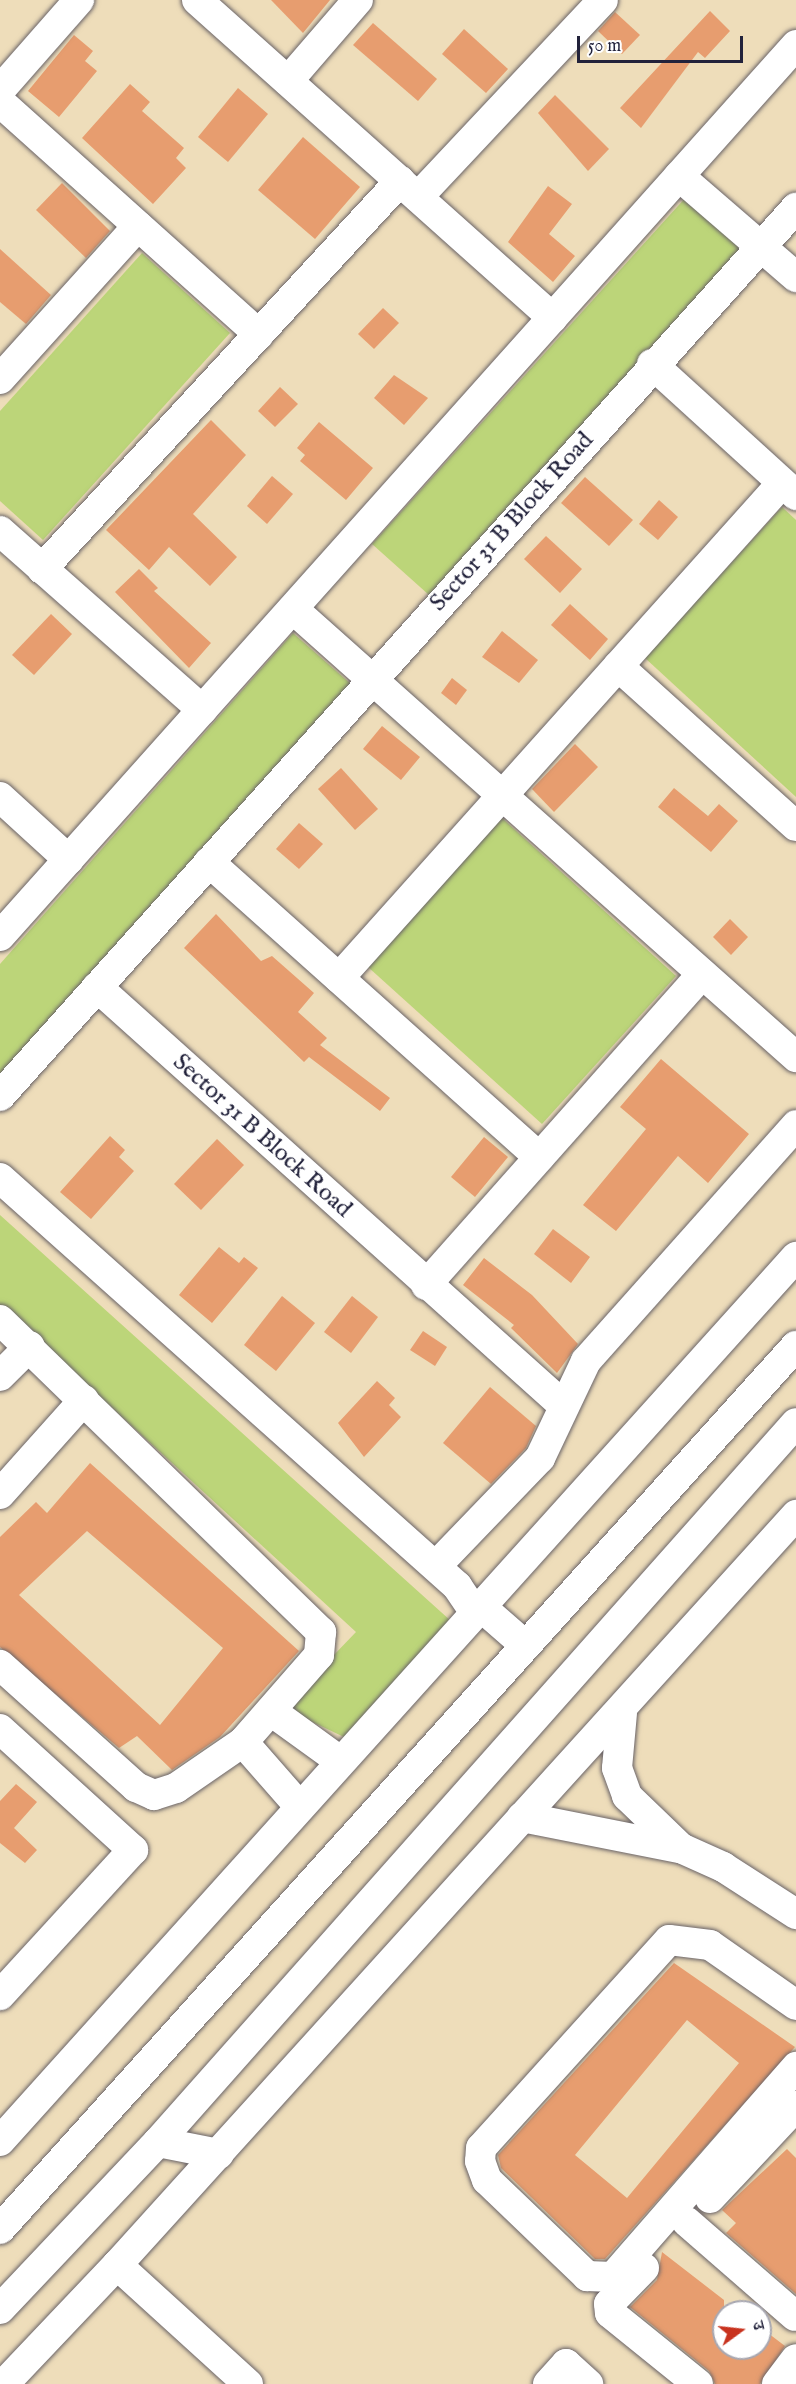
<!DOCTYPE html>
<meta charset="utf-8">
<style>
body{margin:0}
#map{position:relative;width:796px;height:2384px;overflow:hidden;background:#eeddba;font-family:"IM FELL English","Noto Serif Devanagari",serif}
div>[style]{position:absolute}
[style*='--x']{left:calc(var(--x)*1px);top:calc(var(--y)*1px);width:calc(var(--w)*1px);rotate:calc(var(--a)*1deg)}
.green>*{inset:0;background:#bcd579}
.building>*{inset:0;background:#e79d6f}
.roads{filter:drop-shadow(0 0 2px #696367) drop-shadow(0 0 2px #696367)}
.minor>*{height:30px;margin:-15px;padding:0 15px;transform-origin:15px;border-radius:15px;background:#fff}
span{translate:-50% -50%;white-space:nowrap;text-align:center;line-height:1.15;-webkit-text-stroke:4.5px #fff;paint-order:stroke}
.street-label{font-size:24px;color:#22223b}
.north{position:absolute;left:712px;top:2300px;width:60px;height:60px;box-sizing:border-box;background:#fff;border:2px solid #a7a7b1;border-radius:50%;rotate:75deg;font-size:16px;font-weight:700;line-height:24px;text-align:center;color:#22223b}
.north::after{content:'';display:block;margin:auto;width:21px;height:27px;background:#c8321e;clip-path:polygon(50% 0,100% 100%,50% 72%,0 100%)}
.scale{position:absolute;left:577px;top:36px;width:166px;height:27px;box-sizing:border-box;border:3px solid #22223b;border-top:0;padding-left:8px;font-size:18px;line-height:21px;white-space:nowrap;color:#22223b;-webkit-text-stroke:4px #fff;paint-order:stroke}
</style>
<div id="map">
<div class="green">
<i style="clip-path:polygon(687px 196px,743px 247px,429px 595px,372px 544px)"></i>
<i style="clip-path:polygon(142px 253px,230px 333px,43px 540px,0 501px,0 411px)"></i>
<i style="clip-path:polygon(782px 507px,796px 520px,796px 797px,645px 658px)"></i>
<i style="clip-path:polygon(293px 633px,352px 685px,0 1082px,0 964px)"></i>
<i style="clip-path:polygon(502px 818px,676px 976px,542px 1124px,368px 967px)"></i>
<i style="clip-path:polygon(0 1215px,451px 1621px,344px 1737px,283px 1708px,356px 1632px,0 1305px)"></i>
</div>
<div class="building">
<i style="clip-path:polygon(271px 0,330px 0,303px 33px)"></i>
<i style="clip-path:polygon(710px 11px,730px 31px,705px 58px,698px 52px,641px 128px,620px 108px)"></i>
<i style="clip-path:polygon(615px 12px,640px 35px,622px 54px,598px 31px)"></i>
<i style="clip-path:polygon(373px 23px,437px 79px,418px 101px,353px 45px)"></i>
<i style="clip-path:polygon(464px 29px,508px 69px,486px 93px,442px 54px)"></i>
<i style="clip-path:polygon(74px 35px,93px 51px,85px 61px,97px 71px,59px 117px,28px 91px)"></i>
<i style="clip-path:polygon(130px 84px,150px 102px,142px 111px,184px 148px,176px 158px,186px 168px,153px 204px,82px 138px)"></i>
<i style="clip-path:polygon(238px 88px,268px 114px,228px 162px,198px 137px)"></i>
<i style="clip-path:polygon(555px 95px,609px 149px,588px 171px,538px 113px)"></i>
<i style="clip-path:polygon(303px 137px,360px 187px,315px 239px,258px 190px)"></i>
<i style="clip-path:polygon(62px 183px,110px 231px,86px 258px,36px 210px)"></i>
<i style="clip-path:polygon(548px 186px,572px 204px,549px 234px,575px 256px,553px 282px,508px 242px)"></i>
<i style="clip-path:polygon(0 249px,51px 295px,26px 324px,0 302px)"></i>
<i style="clip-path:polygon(383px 308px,399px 323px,374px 349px,358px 334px)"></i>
<i style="clip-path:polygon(394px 375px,428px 398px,404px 425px,374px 398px)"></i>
<i style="clip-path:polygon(280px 387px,298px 404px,275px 427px,258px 411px)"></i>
<i style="clip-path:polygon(211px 420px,246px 455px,193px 514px,237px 557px,210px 586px,169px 547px,149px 570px,106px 530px)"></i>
<i style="clip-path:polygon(319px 422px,373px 468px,346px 500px,300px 461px,305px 455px,297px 448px)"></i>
<i style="clip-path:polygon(272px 476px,293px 494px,267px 524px,247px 506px)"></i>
<i style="clip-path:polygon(585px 477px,633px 520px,609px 546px,561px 503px)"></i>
<i style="clip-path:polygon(659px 500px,678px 517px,658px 540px,639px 524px)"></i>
<i style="clip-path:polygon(546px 536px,582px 569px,560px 593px,524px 559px)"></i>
<i style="clip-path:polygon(139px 569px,158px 588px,154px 591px,211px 643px,189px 668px,115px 592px)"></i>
<i style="clip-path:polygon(570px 604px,608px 639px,590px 660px,551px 625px)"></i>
<i style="clip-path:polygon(51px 614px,72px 634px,34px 675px,12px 655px)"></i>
<i style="clip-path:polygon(502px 631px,538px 660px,519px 683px,482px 657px)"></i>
<i style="clip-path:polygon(452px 678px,467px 690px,456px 705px,441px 693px)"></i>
<i style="clip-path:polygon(382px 726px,420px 757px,401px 780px,363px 749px)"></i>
<i style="clip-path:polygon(575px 744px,598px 767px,554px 812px,532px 789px)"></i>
<i style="clip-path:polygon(341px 768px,378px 809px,355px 830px,318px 789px)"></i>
<i style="clip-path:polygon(674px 788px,708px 816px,719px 804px,738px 821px,711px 852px,658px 807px)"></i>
<i style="clip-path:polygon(299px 823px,323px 844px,299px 869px,276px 849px)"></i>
<i style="clip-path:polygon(216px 914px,261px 961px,272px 956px,314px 993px,298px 1012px,327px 1038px,320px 1045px,390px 1098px,380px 1111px,309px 1057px,304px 1062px,184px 948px)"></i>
<i style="clip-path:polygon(730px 919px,748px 937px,731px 955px,713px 937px)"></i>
<i style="clip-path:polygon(661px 1059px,749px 1134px,708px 1183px,678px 1156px,616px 1231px,583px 1205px,646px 1129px,620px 1107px)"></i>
<i style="clip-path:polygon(110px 1136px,125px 1150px,119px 1157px,134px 1171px,91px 1219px,60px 1192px)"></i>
<i style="clip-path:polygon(484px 1137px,508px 1157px,475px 1197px,451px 1177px)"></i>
<i style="clip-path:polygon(217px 1139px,244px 1165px,201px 1210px,174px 1184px)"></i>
<i style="clip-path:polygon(553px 1229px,590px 1257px,571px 1283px,534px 1254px)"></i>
<i style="clip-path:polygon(219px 1247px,239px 1263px,244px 1257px,258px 1268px,212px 1323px,179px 1295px)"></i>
<i style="clip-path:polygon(484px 1258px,532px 1295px,578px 1344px,557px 1373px,511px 1328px,514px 1325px,463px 1285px)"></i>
<i style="clip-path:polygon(282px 1296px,315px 1323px,276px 1371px,244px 1345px)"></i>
<i style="clip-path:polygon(352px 1296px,378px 1317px,351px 1353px,324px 1332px)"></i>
<i style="clip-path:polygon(423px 1331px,447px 1347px,435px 1366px,410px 1350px)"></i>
<i style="clip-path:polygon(377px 1381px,395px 1398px,389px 1405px,401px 1417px,364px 1457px,338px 1423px)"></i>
<i style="clip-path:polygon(490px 1387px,536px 1426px,526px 1448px,491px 1484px,443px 1443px)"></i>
<i style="clip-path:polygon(evenodd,90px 1463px,299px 1651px,220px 1737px,172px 1770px,137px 1736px,119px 1748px,0 1647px,0 1537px,36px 1502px,47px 1513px,90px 1463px,87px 1531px,223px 1648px,160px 1725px,19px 1595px,87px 1531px)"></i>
<i style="clip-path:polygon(16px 1784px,37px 1802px,14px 1828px,37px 1850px,25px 1863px,0 1843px,0 1801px)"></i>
<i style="clip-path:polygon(evenodd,674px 1963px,795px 2047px,605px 2259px,595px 2259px,501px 2168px,498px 2155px,674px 1963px,687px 2020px,739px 2063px,627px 2198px,575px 2155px,687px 2020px)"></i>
<i style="clip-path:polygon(787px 2149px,796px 2158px,796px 2294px,726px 2233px,736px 2223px,722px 2210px)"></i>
<i style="clip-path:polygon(662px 2252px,724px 2300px,724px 2348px,760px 2348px,760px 2327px,785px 2346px,760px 2384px,715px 2384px,709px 2371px,630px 2307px,657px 2280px)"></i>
</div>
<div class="roads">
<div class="minor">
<i style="--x:197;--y:0;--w:477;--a:41.8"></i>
<i style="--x:288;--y:81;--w:107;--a:-49.2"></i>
<i style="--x:0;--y:90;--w:120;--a:-48.7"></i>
<i style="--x:0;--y:102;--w:348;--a:41.9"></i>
<i style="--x:679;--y:176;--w:155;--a:40.8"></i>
<i style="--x:418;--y:197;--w:270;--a:-46.8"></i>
<i style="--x:652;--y:364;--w:195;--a:42.3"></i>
<i style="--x:0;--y:379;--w:206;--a:-48"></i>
<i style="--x:0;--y:531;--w:270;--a:41.5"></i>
<i style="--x:42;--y:569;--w:528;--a:-47.3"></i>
<i style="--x:293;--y:609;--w:674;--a:41.69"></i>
<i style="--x:618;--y:666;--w:239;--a:42"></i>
<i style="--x:0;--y:797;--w:93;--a:42.4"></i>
<i style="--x:209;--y:862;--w:443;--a:41.8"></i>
<i style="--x:0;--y:936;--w:1195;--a:-48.22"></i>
<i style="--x:339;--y:978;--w:664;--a:-48.17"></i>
<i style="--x:97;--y:987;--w:627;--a:41.9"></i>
<i style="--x:0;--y:1096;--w:1193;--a:-48.13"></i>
<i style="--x:0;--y:1178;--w:613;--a:41.76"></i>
<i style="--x:457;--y:1586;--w:30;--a:56"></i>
<i style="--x:426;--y:1285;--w:416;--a:-48.4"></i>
<i style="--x:0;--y:1320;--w:448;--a:44.2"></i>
<i style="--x:321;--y:1632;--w:23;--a:95"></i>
<i style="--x:319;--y:1655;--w:116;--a:131.1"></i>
<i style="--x:243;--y:1742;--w:81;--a:145.5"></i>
<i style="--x:176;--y:1788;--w:23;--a:162"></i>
<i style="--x:154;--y:1795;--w:20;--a:-156"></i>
<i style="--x:136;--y:1787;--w:183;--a:-138.1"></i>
<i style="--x:0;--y:1376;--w:42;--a:-45"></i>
<i style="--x:0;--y:1494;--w:126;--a:-48.2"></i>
<i style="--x:436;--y:1566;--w:150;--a:-46.1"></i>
<i style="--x:540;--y:1458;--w:107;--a:-64.6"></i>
<i style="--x:586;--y:1361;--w:316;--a:-48.3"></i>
<i style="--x:479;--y:1605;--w:62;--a:41.1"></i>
<i style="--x:271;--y:1711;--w:85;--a:35.9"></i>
<i style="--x:622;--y:1713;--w:55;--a:95.2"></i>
<i style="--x:617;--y:1768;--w:30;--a:70"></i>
<i style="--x:627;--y:1796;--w:71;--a:43.9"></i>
<i style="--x:0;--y:1729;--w:180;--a:42.3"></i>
<i style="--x:133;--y:1850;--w:197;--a:132.5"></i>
<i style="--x:243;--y:1742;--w:86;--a:48.8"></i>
<i style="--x:522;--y:1817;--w:164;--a:11.2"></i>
<i style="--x:683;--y:1849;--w:44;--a:24.2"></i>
<i style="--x:723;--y:1867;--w:87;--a:32.8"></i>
<i style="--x:796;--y:2005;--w:105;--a:-145.1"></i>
<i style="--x:710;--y:1945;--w:41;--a:-173"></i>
<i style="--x:669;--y:1940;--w:280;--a:132.1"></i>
<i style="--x:481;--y:2148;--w:13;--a:94"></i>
<i style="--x:480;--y:2161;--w:20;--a:70"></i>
<i style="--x:487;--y:2180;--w:139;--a:43.8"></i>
<i style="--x:587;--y:2276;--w:26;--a:2"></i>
<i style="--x:613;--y:2277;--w:279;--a:-48.9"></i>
<i style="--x:0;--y:2141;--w:1190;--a:-48"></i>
<i style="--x:158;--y:2142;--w:62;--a:11.1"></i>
<i style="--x:710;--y:2198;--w:126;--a:-46.9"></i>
<i style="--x:687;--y:2222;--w:143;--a:41"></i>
<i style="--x:0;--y:2229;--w:1189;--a:-47.97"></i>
<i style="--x:644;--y:2268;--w:50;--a:134.2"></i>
<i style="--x:609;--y:2304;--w:9;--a:84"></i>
<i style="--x:610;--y:2313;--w:113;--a:38.9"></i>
<i style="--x:0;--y:2309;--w:230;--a:-46.6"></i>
<i style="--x:158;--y:2142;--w:961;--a:-48.42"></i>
<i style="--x:4;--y:2384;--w:164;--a:-46.5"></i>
<i style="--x:248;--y:2384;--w:177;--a:-137.7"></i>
<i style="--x:117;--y:2265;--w:1012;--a:-47.84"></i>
<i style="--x:548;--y:2384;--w:27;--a:-48"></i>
<i style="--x:566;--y:2364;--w:30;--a:42"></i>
<i style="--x:777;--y:2384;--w:31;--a:-53"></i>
</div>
</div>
<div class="street-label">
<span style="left:512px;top:522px;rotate:-48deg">Sector 31 B Block Road</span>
<span style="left:262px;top:1136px;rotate:42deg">Sector 31 B Block Road</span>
</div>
<div class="north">उ</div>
<div class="scale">50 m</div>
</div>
